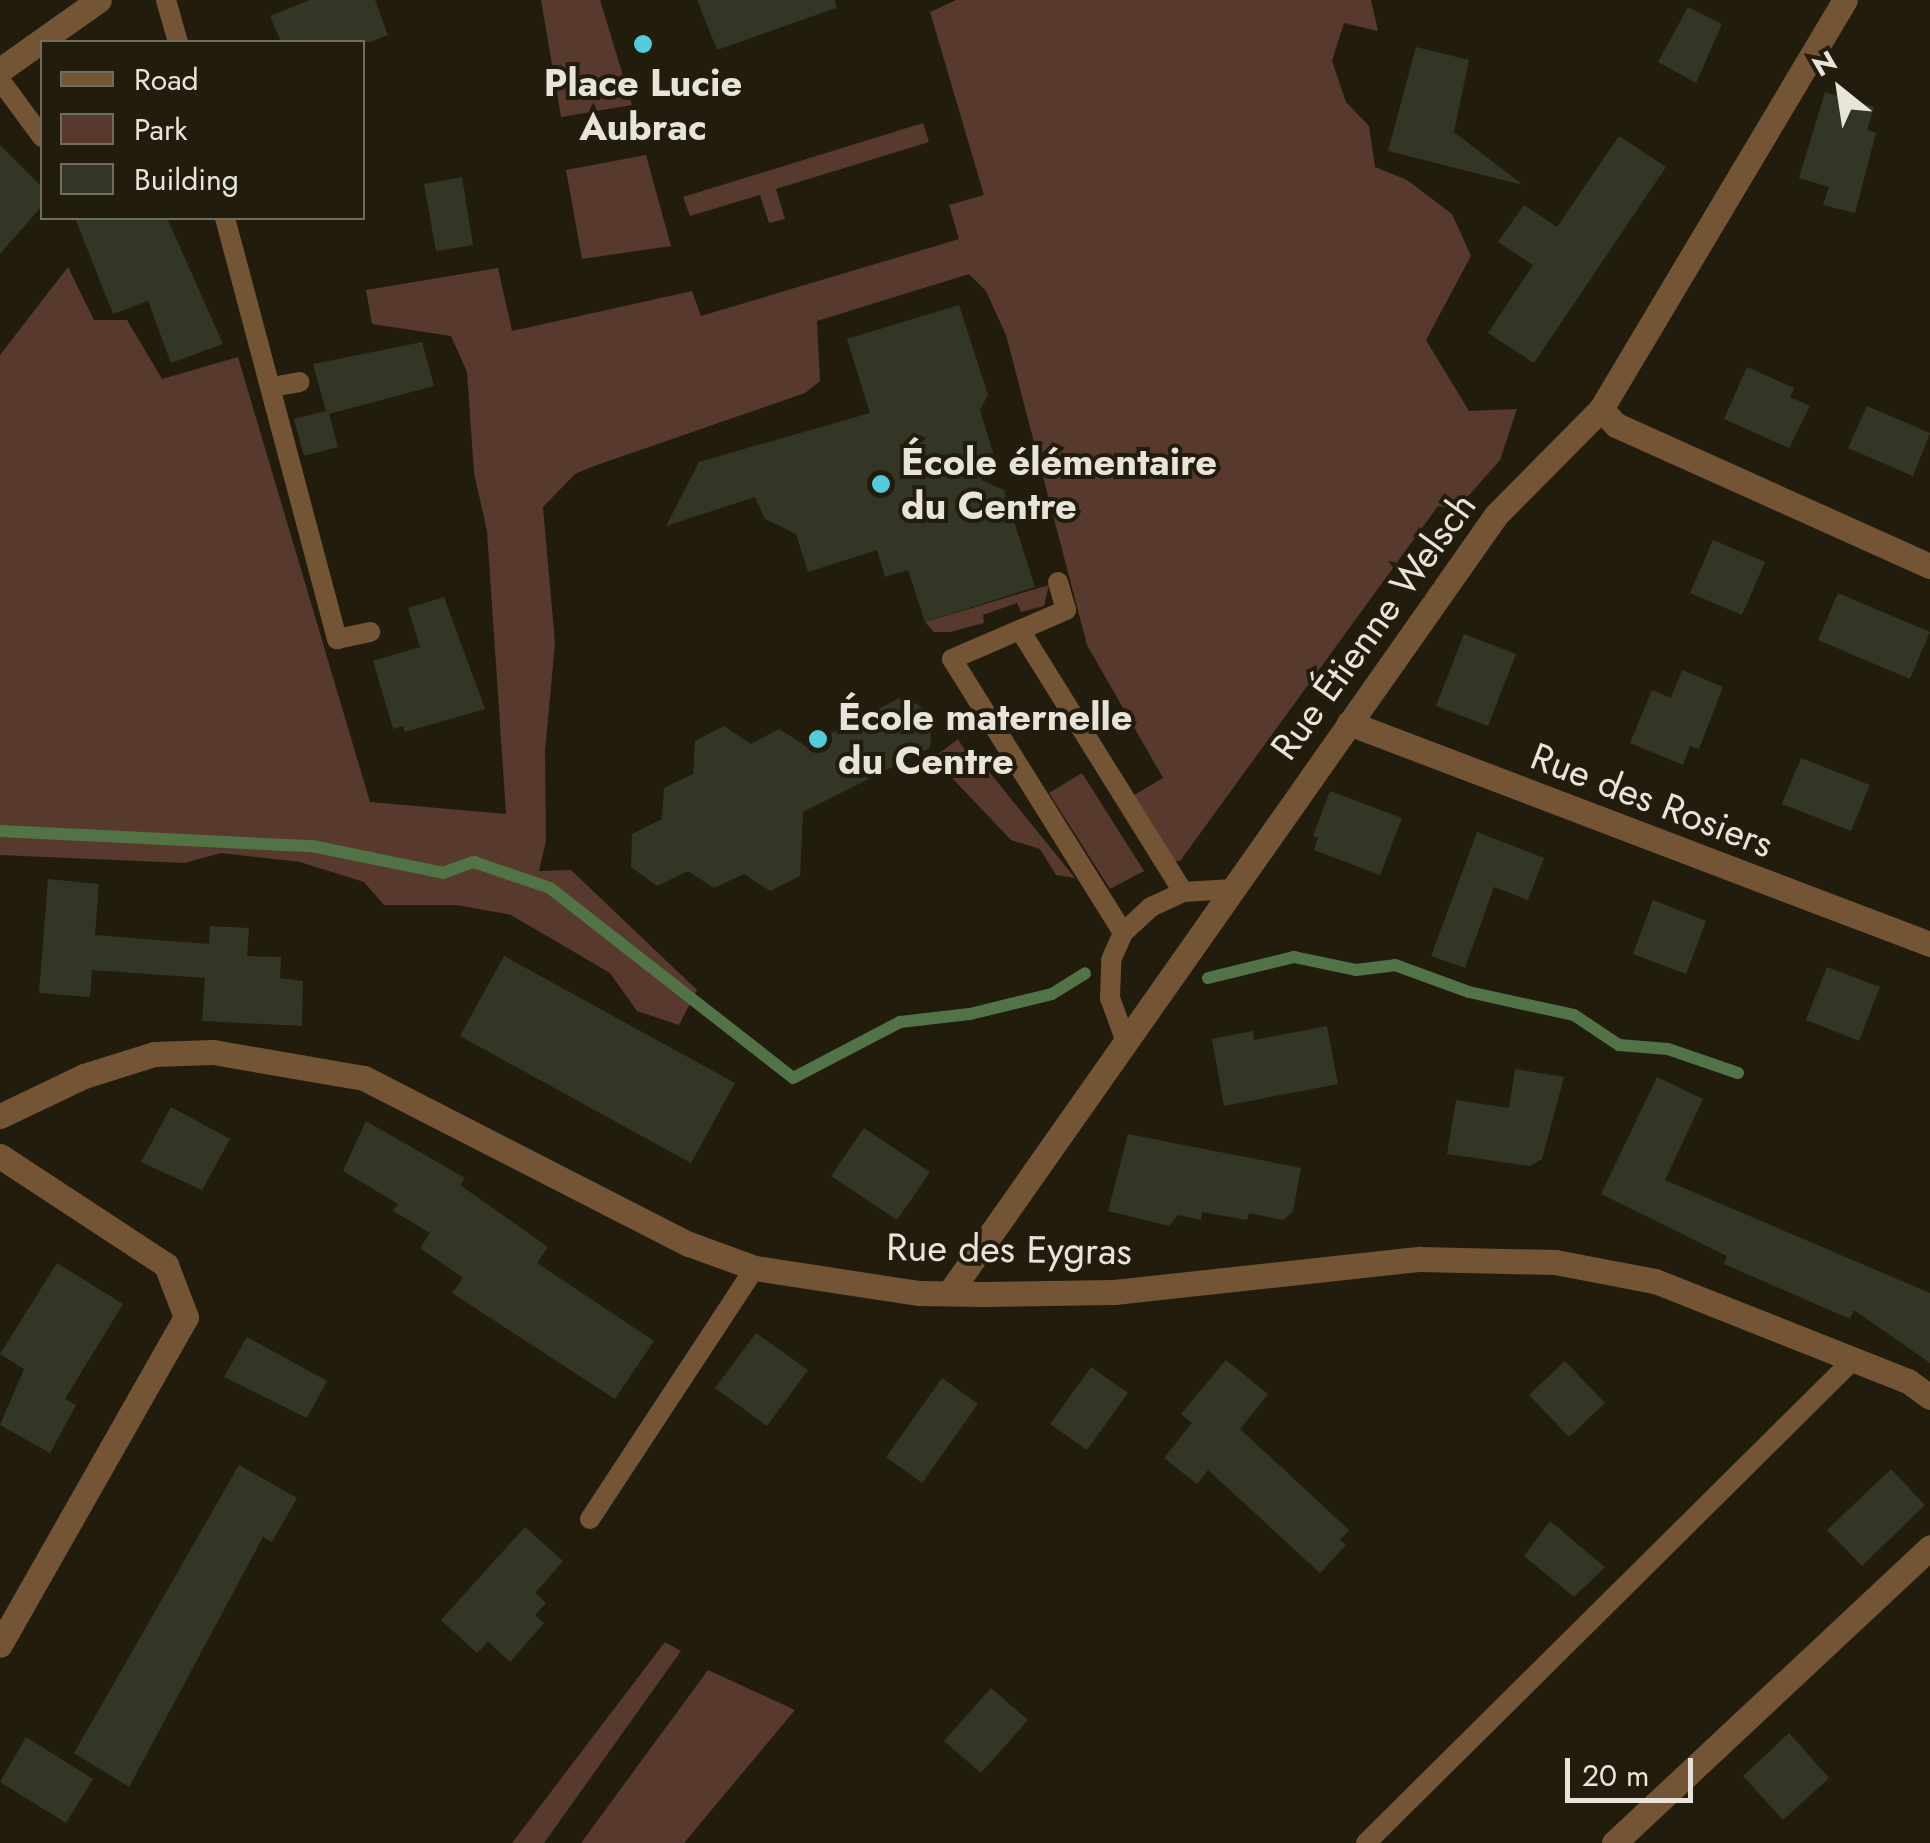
<!DOCTYPE html>
<meta charset="utf-8">
<style>
body{margin:0}
#map{position:relative;width:1930px;height:1843px;overflow:hidden;background:#221c0c;font-family:Jost,sans-serif}
div>[style]{position:absolute}
[style*='--x']{left:calc(var(--x)*1px);top:calc(var(--y)*1px);width:calc(var(--w)*1px);rotate:calc(var(--a)*1deg)}
.green>*{inset:0;background:#57392d}
.stream>*{height:12px;margin:-6px;padding:0 6px;transform-origin:6px;border-radius:6px;background:#527346}
.building>*{inset:0;background:#343625}
.service>*{height:20px;margin:-10px;padding:0 10px;transform-origin:10px;border-radius:10px;background:#735434}
.minor>*{height:25px;margin:-12.5px;padding:0 12.5px;transform-origin:12.5px;border-radius:12.5px;background:#735434}
.tertiary>*{height:25px;margin:-12.5px;padding:0 12.5px;transform-origin:12.5px;border-radius:12.5px;background:#735434}
.dots>*{width:28px;height:28px;translate:-50% -50%;box-sizing:border-box;border:5px solid #221c0c;border-radius:50%}
span{translate:-50% -50%;white-space:nowrap;text-align:center;line-height:1.15;-webkit-text-stroke:8px #221c0c;paint-order:stroke}
.poi-label{font-size:38px;color:#e8e4da;font-weight:700}
.left{translate:0 -50%;text-align:left}
.street-label{font-size:38px;color:#e8e4da}
.legend{position:absolute;left:40px;top:40px;width:325px;height:180px;box-sizing:border-box;background:#221c0c;border:2px solid #716c5e;margin:0;padding:12px 18px;list-style:none;font-size:30px;color:#e8e4da}
.legend li{display:flex;align-items:center;gap:20px;height:50px}
.legend b{width:50px;border:2px solid #716c5e}
.north{position:absolute;left:1790px;top:40px;width:100px;height:100px;-webkit-text-stroke:8px #221c0c;paint-order:stroke;rotate:330deg;font-size:28px;font-weight:700;line-height:40px;text-align:center;color:#e8e4da}
.north::after{content:'';display:block;margin:auto;width:35px;height:45px;background:#e8e4da;clip-path:polygon(50% 0,100% 100%,50% 72%,0 100%)}
.scale{position:absolute;left:1565px;top:1758px;width:128px;height:45px;box-sizing:border-box;border:5px solid #e8e4da;border-top:0;padding-left:12px;font-size:30px;line-height:35px;white-space:nowrap;color:#e8e4da;-webkit-text-stroke:8px #221c0c;paint-order:stroke}
</style>
<div id="map">
<div class="green">
<i style="clip-path:polygon(541px 0,600px 0,632px 105px,561px 117px)"></i>
<i style="clip-path:polygon(956px 0,1371px 0,1378px 31px,1344px 23px,1332px 61px,1346px 102px,1369px 126px,1375px 167px,1407px 180px,1452px 214px,1471px 256px,1426px 340px,1469px 411px,1517px 409px,1500px 460px,1456px 510px,1438px 506px,1180px 861px,1169px 861px,1134px 795px,1163px 778px,1087px 645px,1006px 335px,986px 291px,969px 274px,817px 321px,820px 381px,805px 393px,594px 466px,575px 474px,543px 507px,555px 643px,545px 752px,546px 841px,539px 871px,571px 870px,697px 990px,679px 1025px,637px 1011px,610px 973px,511px 915px,457px 905px,384px 905px,364px 882px,300px 862px,221px 853px,184px 863px,0 855px,0 355px,68px 267px,94px 320px,127px 320px,162px 379px,238px 357px,370px 802px,506px 814px,487px 531px,474px 473px,467px 372px,451px 336px,372px 324px,366px 290px,498px 268px,512px 331px,692px 291px,701px 316px,959px 239px,949px 205px,984px 195px,930px 12px)"></i>
<i style="clip-path:polygon(923px 123px,929px 142px,776px 189px,785px 219px,769px 223px,760px 195px,690px 216px,683px 197px)"></i>
<i style="clip-path:polygon(646px 155px,671px 246px,582px 259px,566px 170px)"></i>
<i style="clip-path:polygon(1049px 585px,1044px 606px,1021px 612px,1017px 603px,983px 615px,984px 623px,950px 632px,934px 632px,925px 622px)"></i>
<i style="clip-path:polygon(958px 739px,978px 772px,986px 768px,1075px 878px,1056px 875px,1040px 849px,1011px 840px,933px 758px)"></i>
<i style="clip-path:polygon(1082px 773px,1144px 871px,1110px 889px,1049px 793px)"></i>
<i style="clip-path:polygon(665px 1642px,681px 1651px,544px 1843px,512px 1843px)"></i>
<i style="clip-path:polygon(708px 1670px,795px 1710px,684px 1843px,581px 1843px)"></i>
</div>
<div class="stream">
<i style="--x:0;--y:831;--w:312;--a:2.8"></i>
<i style="--x:312;--y:846;--w:134;--a:11.6"></i>
<i style="--x:443;--y:873;--w:33;--a:-20"></i>
<i style="--x:474;--y:862;--w:80;--a:18.9"></i>
<i style="--x:550;--y:888;--w:308;--a:38"></i>
<i style="--x:793;--y:1078;--w:121;--a:-27.6"></i>
<i style="--x:900;--y:1022;--w:70;--a:-6.5"></i>
<i style="--x:970;--y:1014;--w:84;--a:-13.7"></i>
<i style="--x:1052;--y:994;--w:39;--a:-32"></i>
<i style="--x:1208;--y:978;--w:89;--a:-13.7"></i>
<i style="--x:1294;--y:957;--w:63;--a:11.8"></i>
<i style="--x:1356;--y:970;--w:39;--a:-7"></i>
<i style="--x:1395;--y:965;--w:79;--a:20"></i>
<i style="--x:1469;--y:992;--w:107;--a:12.4"></i>
<i style="--x:1574;--y:1015;--w:54;--a:33.7"></i>
<i style="--x:1619;--y:1045;--w:49;--a:4.7"></i>
<i style="--x:1668;--y:1049;--w:74;--a:18.9"></i>
</div>
<div class="building">
<i style="clip-path:polygon(310px 0,375px 0,388px 35px,370px 42px,281px 42px,270px 16px)"></i>
<i style="clip-path:polygon(697px 0,835px 0,836px 8px,717px 50px)"></i>
<i style="clip-path:polygon(1688px 7px,1722px 24px,1696px 83px,1658px 62px)"></i>
<i style="clip-path:polygon(1416px 47px,1469px 60px,1454px 132px,1523px 185px,1388px 151px)"></i>
<i style="clip-path:polygon(1825px 92px,1874px 107px,1867px 130px,1876px 133px,1855px 213px,1823px 205px,1829px 187px,1799px 178px)"></i>
<i style="clip-path:polygon(1619px 136px,1666px 167px,1534px 363px,1488px 333px,1533px 265px,1498px 242px,1524px 205px,1557px 227px)"></i>
<i style="clip-path:polygon(0 145px,42px 187px,42px 206px,0 254px)"></i>
<i style="clip-path:polygon(462px 177px,473px 245px,436px 251px,424px 184px)"></i>
<i style="clip-path:polygon(75px 218px,167px 218px,223px 344px,171px 363px,148px 301px,113px 314px)"></i>
<i style="clip-path:polygon(959px 305px,988px 395px,980px 410px,994px 456px,981px 480px,1004px 490px,1035px 587px,925px 622px,908px 570px,885px 577px,877px 550px,808px 572px,796px 534px,765px 519px,755px 497px,666px 526px,699px 462px,870px 413px,847px 339px)"></i>
<i style="clip-path:polygon(422px 342px,434px 386px,329px 414px,338px 447px,304px 456px,294px 419px,326px 411px,313px 364px)"></i>
<i style="clip-path:polygon(1747px 367px,1794px 388px,1790px 397px,1810px 406px,1789px 448px,1724px 419px)"></i>
<i style="clip-path:polygon(1867px 406px,1930px 433px,1913px 476px,1848px 448px)"></i>
<i style="clip-path:polygon(1713px 540px,1765px 562px,1742px 615px,1690px 593px)"></i>
<i style="clip-path:polygon(1838px 593px,1930px 632px,1910px 679px,1818px 640px)"></i>
<i style="clip-path:polygon(444px 597px,485px 709px,405px 732px,403px 726px,393px 729px,373px 661px,420px 647px,408px 608px)"></i>
<i style="clip-path:polygon(1464px 634px,1516px 654px,1488px 726px,1436px 706px)"></i>
<i style="clip-path:polygon(1682px 670px,1723px 687px,1699px 749px,1690px 746px,1683px 765px,1630px 743px,1652px 690px,1671px 698px)"></i>
<i style="clip-path:polygon(904px 696px,932px 714px,930px 748px,803px 812px,800px 876px,770px 891px,744px 874px,714px 888px,688px 871px,657px 886px,631px 867px,632px 834px,662px 819px,664px 788px,693px 774px,695px 741px,724px 726px,751px 744px,779px 729px,806px 746px)"></i>
<i style="clip-path:polygon(1801px 758px,1870px 785px,1851px 831px,1782px 804px)"></i>
<i style="clip-path:polygon(1330px 791px,1402px 818px,1380px 875px,1314px 850px,1318px 838px,1313px 836px)"></i>
<i style="clip-path:polygon(1477px 832px,1544px 858px,1528px 900px,1494px 887px,1465px 968px,1431px 956px)"></i>
<i style="clip-path:polygon(48px 879px,99px 884px,95px 935px,209px 944px,210px 926px,249px 928px,247px 956px,281px 957px,280px 978px,303px 981px,302px 1026px,202px 1021px,205px 978px,92px 970px,90px 997px,39px 993px)"></i>
<i style="clip-path:polygon(1653px 900px,1706px 921px,1686px 974px,1633px 954px)"></i>
<i style="clip-path:polygon(504px 956px,735px 1083px,691px 1163px,460px 1036px)"></i>
<i style="clip-path:polygon(1827px 967px,1880px 987px,1859px 1041px,1806px 1020px)"></i>
<i style="clip-path:polygon(1327px 1026px,1338px 1084px,1224px 1106px,1212px 1039px,1253px 1031px,1254px 1040px)"></i>
<i style="clip-path:polygon(1515px 1069px,1564px 1077px,1542px 1159px,1530px 1166px,1447px 1154px,1456px 1100px,1509px 1108px)"></i>
<i style="clip-path:polygon(1657px 1077px,1703px 1099px,1665px 1180px,1930px 1293px,1930px 1363px,1854px 1310px,1850px 1319px,1724px 1264px,1727px 1256px,1601px 1194px)"></i>
<i style="clip-path:polygon(171px 1107px,230px 1139px,202px 1190px,141px 1162px)"></i>
<i style="clip-path:polygon(366px 1121px,465px 1178px,460px 1185px,548px 1247px,537px 1263px,654px 1341px,615px 1399px,452px 1293px,463px 1278px,420px 1248px,430px 1233px,393px 1211px,398px 1204px,343px 1171px)"></i>
<i style="clip-path:polygon(864px 1128px,930px 1172px,897px 1220px,831px 1176px)"></i>
<i style="clip-path:polygon(1128px 1134px,1301px 1168px,1293px 1211px,1283px 1220px,1249px 1213px,1247px 1220px,1202px 1212px,1201px 1220px,1178px 1215px,1169px 1226px,1108px 1211px)"></i>
<i style="clip-path:polygon(57px 1263px,123px 1304px,65px 1399px,76px 1405px,50px 1453px,0 1425px,24px 1369px,0 1354px)"></i>
<i style="clip-path:polygon(756px 1333px,808px 1370px,767px 1426px,715px 1388px)"></i>
<i style="clip-path:polygon(247px 1337px,327px 1381px,307px 1418px,224px 1377px)"></i>
<i style="clip-path:polygon(1226px 1360px,1268px 1394px,1240px 1429px,1349px 1530px,1340px 1540px,1346px 1545px,1320px 1573px,1208px 1470px,1197px 1484px,1164px 1458px,1192px 1423px,1181px 1414px)"></i>
<i style="clip-path:polygon(1565px 1361px,1605px 1403px,1569px 1437px,1529px 1395px)"></i>
<i style="clip-path:polygon(1091px 1367px,1128px 1393px,1087px 1450px,1050px 1424px)"></i>
<i style="clip-path:polygon(942px 1378px,978px 1404px,922px 1483px,886px 1457px)"></i>
<i style="clip-path:polygon(239px 1465px,297px 1498px,272px 1542px,263px 1537px,129px 1787px,74px 1753px)"></i>
<i style="clip-path:polygon(1891px 1469px,1925px 1505px,1862px 1566px,1827px 1530px)"></i>
<i style="clip-path:polygon(1550px 1521px,1605px 1567px,1574px 1597px,1524px 1556px)"></i>
<i style="clip-path:polygon(525px 1527px,563px 1561px,535px 1593px,546px 1603px,535px 1615px,544px 1623px,510px 1662px,488px 1642px,477px 1653px,441px 1620px)"></i>
<i style="clip-path:polygon(991px 1688px,1028px 1720px,981px 1773px,944px 1741px)"></i>
<i style="clip-path:polygon(1789px 1733px,1829px 1778px,1783px 1820px,1743px 1776px)"></i>
<i style="clip-path:polygon(26px 1737px,93px 1779px,66px 1823px,0 1782px)"></i>
</div>
<div class="service">
<i style="--x:166;--y:0;--w:44;--a:74.1"></i>
<i style="--x:0;--y:80;--w:71;--a:53.6"></i>
<i style="--x:225;--y:218;--w:436;--a:75.1"></i>
<i style="--x:337;--y:639;--w:34;--a:-12"></i>
<i style="--x:272;--y:387;--w:28;--a:-10"></i>
<i style="--x:1058;--y:582;--w:29;--a:74"></i>
<i style="--x:1066;--y:610;--w:124;--a:156.7"></i>
<i style="--x:952;--y:659;--w:323;--a:58"></i>
<i style="--x:1020;--y:630;--w:309;--a:58.1"></i>
<i style="--x:1126;--y:1042;--w:47;--a:-110"></i>
<i style="--x:1110;--y:998;--w:38;--a:-88"></i>
<i style="--x:1111;--y:960;--w:30;--a:-66"></i>
<i style="--x:1123;--y:933;--w:38;--a:-43"></i>
<i style="--x:1151;--y:907;--w:35;--a:-25"></i>
<i style="--x:1183;--y:892;--w:50;--a:-3.4"></i>
<i style="--x:590;--y:1519;--w:300;--a:-56.7"></i>
<i style="--x:1366;--y:1843;--w:687;--a:-44.76"></i>
</div>
<div class="minor">
<i style="--x:1601;--y:409;--w:22;--a:47"></i>
<i style="--x:1616;--y:425;--w:344;--a:24.2"></i>
<i style="--x:1349;--y:723;--w:622;--a:20.83"></i>
<i style="--x:0;--y:1116;--w:93;--a:-25.5"></i>
<i style="--x:84;--y:1076;--w:73;--a:-17.4"></i>
<i style="--x:154;--y:1054;--w:59;--a:-1.9"></i>
<i style="--x:213;--y:1052;--w:153;--a:9.8"></i>
<i style="--x:364;--y:1078;--w:365;--a:27.1"></i>
<i style="--x:689;--y:1244;--w:70;--a:20"></i>
<i style="--x:755;--y:1268;--w:166;--a:8.7"></i>
<i style="--x:919;--y:1293;--w:65;--a:0.9"></i>
<i style="--x:984;--y:1294;--w:130;--a:-0.9"></i>
<i style="--x:1114;--y:1292;--w:308;--a:-6.2"></i>
<i style="--x:1420;--y:1259;--w:135;--a:1.3"></i>
<i style="--x:1555;--y:1262;--w:102;--a:10.8"></i>
<i style="--x:1655;--y:1281;--w:272;--a:21.6"></i>
<i style="--x:1908;--y:1381;--w:27;--a:36"></i>
<i style="--x:0;--y:1156;--w:199;--a:33.3"></i>
<i style="--x:166;--y:1265;--w:56;--a:69"></i>
<i style="--x:186;--y:1317;--w:377;--a:119.6"></i>
<i style="--x:950;--y:1292;--w:950;--a:-54.9"></i>
<i style="--x:1496;--y:515;--w:149;--a:-45.3"></i>
<i style="--x:1601;--y:409;--w:476;--a:-59.2"></i>
<i style="--x:1614;--y:1843;--w:433;--a:-43.1"></i>
</div>
<div class="tertiary">
<i style="--x:0;--y:70;--w:121;--a:-35.3"></i>
</div>
<div class="dots">
<i style="left:643px;top:44px;background:#54cadd"></i>
<i style="left:881px;top:484px;background:#54cadd"></i>
<i style="left:818px;top:739px;background:#54cadd"></i>
</div>
<div class="poi-label">
<span style="left:643px;top:105px">Place Lucie<br>Aubrac</span>
<span class="left" style="left:901px;top:484px">École élémentaire<br>du Centre</span>
<span class="left" style="left:838px;top:739px">École maternelle<br>du Centre</span>
</div>
<div class="street-label">
<span style="left:1373px;top:626px;rotate:-54deg">Rue Étienne Welsch</span>
<span style="left:1652px;top:800px;rotate:21deg">Rue des Rosiers</span>
<span style="left:1009px;top:1249px;rotate:1deg">Rue des Eygras</span>
</div>
<ul class="legend">
<li><b style="height:12px;background:#735434"></b>Road</li>
<li><b style="height:28px;background:#57392d"></b>Park</li>
<li><b style="height:28px;background:#343625"></b>Building</li>
</ul>
<div class="north">N</div>
<div class="scale">20 m</div>
</div>
